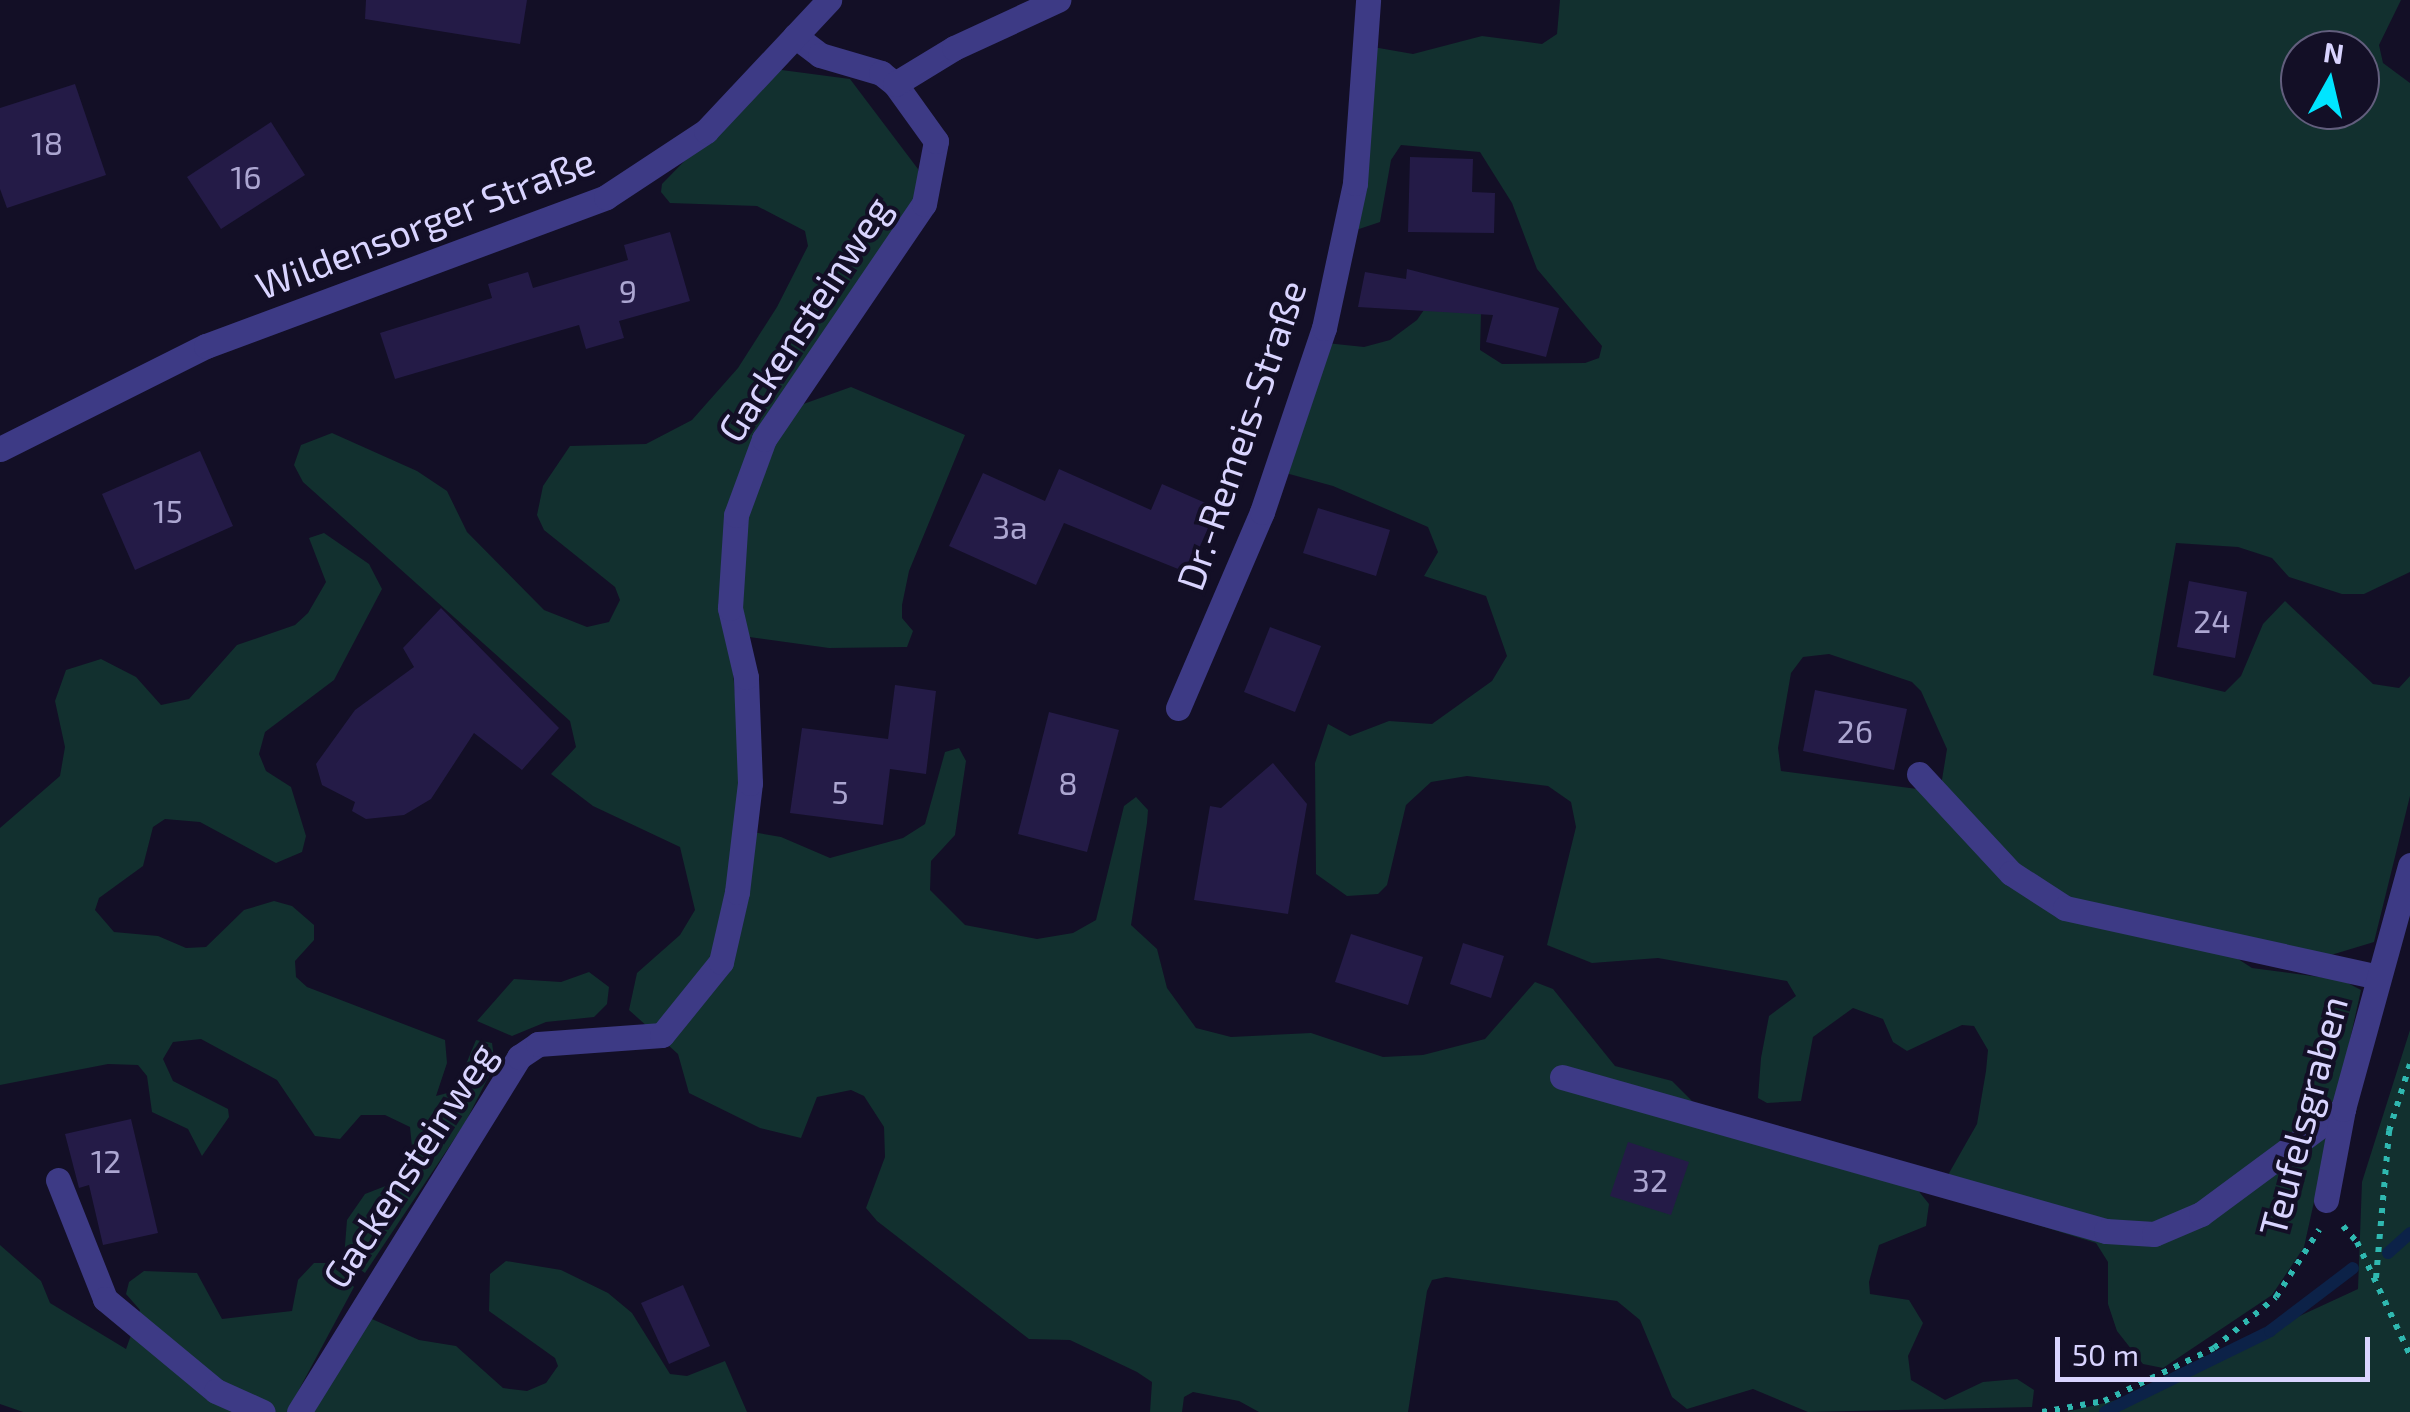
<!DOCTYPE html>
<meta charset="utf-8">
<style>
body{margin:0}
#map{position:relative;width:2410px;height:1412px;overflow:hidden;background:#130f26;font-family:"Exo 2",sans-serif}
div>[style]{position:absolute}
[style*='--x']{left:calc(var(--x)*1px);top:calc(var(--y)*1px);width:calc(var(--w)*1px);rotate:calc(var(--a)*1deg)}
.green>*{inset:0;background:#12302f}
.stream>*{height:12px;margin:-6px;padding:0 6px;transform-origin:6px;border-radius:6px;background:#0c2248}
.building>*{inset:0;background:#241b47}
.path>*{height:6px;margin-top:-3px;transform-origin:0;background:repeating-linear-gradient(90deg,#2fb8b0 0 5px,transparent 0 13px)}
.service>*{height:25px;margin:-12.5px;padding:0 12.5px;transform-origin:12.5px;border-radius:12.5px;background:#3d3a85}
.minor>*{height:25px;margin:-12.5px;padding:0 12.5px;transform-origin:12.5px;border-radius:12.5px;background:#3d3a85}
span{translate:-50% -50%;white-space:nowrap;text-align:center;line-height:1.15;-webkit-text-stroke:8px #130f26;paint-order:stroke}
.number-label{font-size:32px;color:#aca6d1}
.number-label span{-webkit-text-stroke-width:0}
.street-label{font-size:38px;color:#d9d4ff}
.north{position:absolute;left:2280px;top:30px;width:100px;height:100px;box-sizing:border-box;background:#130f26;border:2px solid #625e7d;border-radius:50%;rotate:8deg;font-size:28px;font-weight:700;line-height:40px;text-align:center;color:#d9d4ff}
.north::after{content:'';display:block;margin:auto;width:35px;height:45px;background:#00e5ff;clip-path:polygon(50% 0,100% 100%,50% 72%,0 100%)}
.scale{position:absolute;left:2055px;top:1337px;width:315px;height:45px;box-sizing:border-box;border:5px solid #d9d4ff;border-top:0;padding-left:12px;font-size:30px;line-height:35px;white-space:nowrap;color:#d9d4ff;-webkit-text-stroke:8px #130f26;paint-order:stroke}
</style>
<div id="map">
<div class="green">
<i style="clip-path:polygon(evenodd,1560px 0,2401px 0,2379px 45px,2383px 63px,2410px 83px,2410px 572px,2364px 594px,2342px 594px,2289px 577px,2272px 558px,2238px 547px,2176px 543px,2153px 675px,2225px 692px,2241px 676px,2263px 624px,2285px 601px,2373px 684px,2399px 688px,2410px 676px,2410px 796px,2374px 942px,2331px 955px,2035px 902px,2235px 957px,2252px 968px,2342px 980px,2361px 990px,2304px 1247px,2272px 1295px,2163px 1368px,2143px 1364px,2117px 1331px,2108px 1304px,2108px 1262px,2096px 1243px,1950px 1198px,1944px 1182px,1977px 1124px,1986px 1071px,1988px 1050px,1974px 1026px,1962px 1025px,1907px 1051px,1893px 1042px,1883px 1019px,1853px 1008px,1813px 1037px,1801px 1101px,1767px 1103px,1758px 1098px,1761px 1058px,1769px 1016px,1796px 996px,1787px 981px,1658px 958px,1592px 963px,1547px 945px,1576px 827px,1571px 802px,1548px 786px,1467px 776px,1431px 782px,1406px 805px,1387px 885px,1378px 894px,1347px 896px,1316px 874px,1315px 763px,1328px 724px,1350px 736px,1389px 721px,1432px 724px,1492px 681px,1507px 656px,1486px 596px,1424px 576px,1438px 552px,1428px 527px,1333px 486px,1282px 472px,1326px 343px,1364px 347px,1390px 340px,1417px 320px,1435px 294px,1481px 313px,1480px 350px,1502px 364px,1585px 363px,1599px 358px,1602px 346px,1537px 269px,1512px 203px,1480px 152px,1401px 145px,1391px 160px,1380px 222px,1353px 231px,1373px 47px,1413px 54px,1482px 36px,1542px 44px,1557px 34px,1560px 0,2300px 50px,2360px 50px,2360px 110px,2300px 110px,2300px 50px,1560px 0,1829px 654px,1912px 682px,1921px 691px,1947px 749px,1940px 792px,1781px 771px,1778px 748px,1791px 673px,1803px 657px,1829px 654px)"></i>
<i style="clip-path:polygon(774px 69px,850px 79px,918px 169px,918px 201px,795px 407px,851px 387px,965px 435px,909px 571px,902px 605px,902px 618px,913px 631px,907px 647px,829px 648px,742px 636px,731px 649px,747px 831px,781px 837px,830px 858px,903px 838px,925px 824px,945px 752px,959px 748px,966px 761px,955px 835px,931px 861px,930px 890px,965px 925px,1037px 939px,1073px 933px,1096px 920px,1124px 806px,1136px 797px,1148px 810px,1147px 823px,1131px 925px,1157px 949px,1167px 988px,1196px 1028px,1231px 1037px,1311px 1033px,1383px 1057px,1423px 1055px,1485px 1039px,1535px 982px,1553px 989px,1615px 1066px,1672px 1081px,1694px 1103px,1917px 1189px,1929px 1204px,1926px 1226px,1879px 1245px,1869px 1282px,1870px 1294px,1909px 1300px,1923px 1323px,1908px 1356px,1911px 1380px,1945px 1400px,1983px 1382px,2017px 1379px,2034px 1390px,2032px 1407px,1808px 1412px,1753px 1389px,1687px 1409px,1672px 1397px,1640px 1320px,1617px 1301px,1446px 1277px,1432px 1280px,1427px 1291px,1408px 1412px,1259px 1412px,1239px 1401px,1193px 1392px,1184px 1397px,1182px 1412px,1150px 1412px,1152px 1382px,1137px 1372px,1070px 1340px,1029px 1339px,877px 1221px,866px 1208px,885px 1157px,884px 1127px,864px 1096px,851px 1090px,817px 1097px,801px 1138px,760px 1128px,689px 1093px,678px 1054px,629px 1010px,637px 973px,680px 935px,695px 910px,680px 847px,593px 806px,551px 774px,576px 747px,570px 721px,303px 482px,294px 465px,301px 445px,332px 433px,417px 471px,447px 491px,467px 532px,544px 610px,587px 627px,609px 622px,620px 600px,615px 587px,544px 530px,537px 515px,543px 486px,570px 446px,646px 444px,692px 420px,738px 368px,777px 307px,808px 246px,805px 231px,757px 206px,670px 203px,661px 192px,662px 184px)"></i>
<i style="clip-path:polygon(324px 533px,369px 564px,382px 589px,334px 680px,265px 732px,259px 754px,266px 771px,291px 787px,306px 836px,302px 852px,276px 863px,200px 822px,165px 819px,153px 827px,143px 866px,99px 898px,95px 910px,114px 932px,158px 936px,186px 948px,206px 947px,244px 910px,274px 901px,292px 906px,314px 925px,314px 940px,295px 961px,296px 977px,307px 987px,445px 1040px,447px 1063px,436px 1096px,455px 1091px,476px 1040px,492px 1043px,495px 1064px,465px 1123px,365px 1273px,344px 1258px,347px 1220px,365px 1194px,406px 1178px,413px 1157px,410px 1127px,385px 1115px,361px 1115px,340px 1139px,315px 1136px,277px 1080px,201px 1039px,173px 1042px,163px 1059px,173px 1081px,228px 1109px,229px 1117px,202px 1156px,188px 1129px,152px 1112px,147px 1076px,138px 1065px,108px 1064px,0 1085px,0 828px,60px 776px,65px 747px,55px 701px,66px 670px,101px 659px,136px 677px,161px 705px,189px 699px,237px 645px,295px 625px,308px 613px,326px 582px,309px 538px)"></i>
<i style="clip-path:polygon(589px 972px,609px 987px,607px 1004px,594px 1017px,546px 1022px,512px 1036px,477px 1021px,514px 979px,561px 982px)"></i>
<i style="clip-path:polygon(2410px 1030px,2410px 1412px,2066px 1412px,2117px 1400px,2358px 1289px,2362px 1182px)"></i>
<i style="clip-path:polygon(0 1245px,41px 1281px,50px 1303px,126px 1349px,140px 1310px,126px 1294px,129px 1282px,144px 1271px,197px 1273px,222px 1319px,292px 1311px,298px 1280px,314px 1263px,331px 1263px,354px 1287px,287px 1412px,23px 1412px,0 1404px)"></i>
<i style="clip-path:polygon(506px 1261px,561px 1270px,608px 1293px,632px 1313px,670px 1374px,687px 1376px,725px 1361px,747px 1412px,307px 1412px,362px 1321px,372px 1319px,419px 1340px,456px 1346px,503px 1388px,527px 1391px,546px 1383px,558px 1366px,555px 1358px,489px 1311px,490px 1274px)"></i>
</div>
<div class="stream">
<i style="--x:2388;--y:1253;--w:30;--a:-42"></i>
<i style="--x:2105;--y:1412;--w:184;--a:-26.1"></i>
<i style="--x:2270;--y:1331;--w:104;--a:-37.2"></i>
</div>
<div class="building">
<i style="clip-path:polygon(366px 0,527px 0,520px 44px,365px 19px)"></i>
<i style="clip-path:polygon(75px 84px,106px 175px,7px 208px,0 189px,0 108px)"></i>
<i style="clip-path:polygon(271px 122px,305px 175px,221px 229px,187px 177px)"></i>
<i style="clip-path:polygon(1410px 157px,1473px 159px,1472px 192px,1495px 193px,1494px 233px,1408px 232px)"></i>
<i style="clip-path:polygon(670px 232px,690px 301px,619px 321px,624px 338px,586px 349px,579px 325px,395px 379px,380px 333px,492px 298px,488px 284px,528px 272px,533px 288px,628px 260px,624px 245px)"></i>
<i style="clip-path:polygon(1407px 269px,1559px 308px,1546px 357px,1486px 342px,1493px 315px,1358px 307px,1365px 272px,1406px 279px)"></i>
<i style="clip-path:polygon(200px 451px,233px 526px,135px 570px,102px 494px)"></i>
<i style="clip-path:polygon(1059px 469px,1151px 510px,1162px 484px,1217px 508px,1188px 573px,1064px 523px,1036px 585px,949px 546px,983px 473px,1045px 501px)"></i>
<i style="clip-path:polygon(1318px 508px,1390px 530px,1376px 576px,1303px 553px)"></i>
<i style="clip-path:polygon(2189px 581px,2247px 592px,2235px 658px,2177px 647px)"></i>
<i style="clip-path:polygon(441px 608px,559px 728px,522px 770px,474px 733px,431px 799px,404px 815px,366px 819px,352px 811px,355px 802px,322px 785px,316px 764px,355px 710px,414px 667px,403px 648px)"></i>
<i style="clip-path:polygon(1270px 627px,1321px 646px,1295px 712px,1244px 692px)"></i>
<i style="clip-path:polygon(895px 685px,936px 691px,926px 774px,890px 769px,883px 825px,790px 813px,802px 728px,888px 739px)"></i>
<i style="clip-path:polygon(1815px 690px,1907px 709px,1894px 770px,1803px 751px)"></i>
<i style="clip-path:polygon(1049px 712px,1119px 730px,1087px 852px,1018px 834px)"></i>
<i style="clip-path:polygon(1273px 763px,1307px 804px,1288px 914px,1194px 900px,1210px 806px,1221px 808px)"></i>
<i style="clip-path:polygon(1351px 934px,1423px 957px,1408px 1005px,1335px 982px)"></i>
<i style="clip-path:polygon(1463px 943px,1504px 956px,1491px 998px,1450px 984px)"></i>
<i style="clip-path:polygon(131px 1119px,158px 1233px,103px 1245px,89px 1185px,79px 1188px,65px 1134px)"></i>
<i style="clip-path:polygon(1628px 1142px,1689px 1162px,1671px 1215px,1610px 1196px)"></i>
<i style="clip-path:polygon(683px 1285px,710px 1346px,669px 1364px,641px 1303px)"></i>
</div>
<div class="path">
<i style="--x:2343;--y:1226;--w:21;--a:49"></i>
<i style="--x:2357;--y:1242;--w:125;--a:64.9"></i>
<i style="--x:2376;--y:1278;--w:148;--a:-84.9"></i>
<i style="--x:2389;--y:1131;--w:70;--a:-72.6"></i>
<i style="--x:2042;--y:1412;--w:63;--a:-10.1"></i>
<i style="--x:2104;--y:1401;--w:122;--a:-25.7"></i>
<i style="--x:2214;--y:1348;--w:80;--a:-39.4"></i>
<i style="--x:2276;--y:1297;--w:80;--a:-57.3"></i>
</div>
<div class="service">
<i style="--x:1919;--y:774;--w:135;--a:47.1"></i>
<i style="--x:2011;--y:873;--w:64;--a:32.9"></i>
<i style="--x:2065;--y:908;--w:321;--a:12.4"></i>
<i style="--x:1562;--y:1077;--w:565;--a:15.81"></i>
<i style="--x:2106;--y:1231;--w:48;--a:3.6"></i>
<i style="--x:2154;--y:1234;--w:51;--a:-23.1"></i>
<i style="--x:2201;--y:1214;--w:177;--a:-36.5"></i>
<i style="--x:58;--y:1180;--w:128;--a:68.4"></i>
<i style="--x:105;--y:1299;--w:144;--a:39.7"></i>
<i style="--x:216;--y:1391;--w:51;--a:24.1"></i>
<i style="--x:2326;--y:1200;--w:93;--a:-79.4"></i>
<i style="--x:2343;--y:1109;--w:253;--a:-74.6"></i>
<i style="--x:299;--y:1412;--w:418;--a:-58.2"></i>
<i style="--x:519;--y:1057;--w:23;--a:-34"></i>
<i style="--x:538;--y:1044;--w:124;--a:-4.2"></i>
<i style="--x:662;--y:1035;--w:94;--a:-51.1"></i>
<i style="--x:721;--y:962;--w:72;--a:-77.1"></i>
<i style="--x:737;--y:892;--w:110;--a:-83.2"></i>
<i style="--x:750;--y:783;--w:106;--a:-92.2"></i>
<i style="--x:746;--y:677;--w:71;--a:-103.1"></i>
<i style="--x:730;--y:608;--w:93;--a:-86.3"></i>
<i style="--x:736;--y:515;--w:81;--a:-69.8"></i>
<i style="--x:764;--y:439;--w:284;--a:-55.8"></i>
<i style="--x:924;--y:204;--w:64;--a:-79.2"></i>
<i style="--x:936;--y:141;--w:70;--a:-125.7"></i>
</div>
<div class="minor">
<i style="--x:795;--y:36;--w:31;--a:37"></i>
<i style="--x:820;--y:55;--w:64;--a:16.4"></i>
<i style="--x:881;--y:73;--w:18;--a:38"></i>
<i style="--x:895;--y:84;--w:69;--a:-31.4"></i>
<i style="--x:954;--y:48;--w:115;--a:-24.8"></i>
<i style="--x:0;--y:449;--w:230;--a:-26.6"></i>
<i style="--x:206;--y:346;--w:427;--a:-20.4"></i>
<i style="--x:606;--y:197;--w:120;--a:-33.4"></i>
<i style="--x:706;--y:131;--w:180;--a:-46.8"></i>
<i style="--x:1178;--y:708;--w:213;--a:-66.8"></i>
<i style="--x:1262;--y:512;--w:194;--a:-71.4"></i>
<i style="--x:1324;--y:328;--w:148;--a:-77.9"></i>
<i style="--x:1355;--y:183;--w:183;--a:-85.9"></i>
</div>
<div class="number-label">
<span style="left:47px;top:142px">18</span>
<span style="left:246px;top:176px">16</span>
<span style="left:628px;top:290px">9</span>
<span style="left:168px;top:510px">15</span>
<span style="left:1010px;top:526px">3a</span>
<span style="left:2212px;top:620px">24</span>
<span style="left:1855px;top:730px">26</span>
<span style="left:1068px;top:782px">8</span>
<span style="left:840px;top:791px">5</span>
<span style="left:106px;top:1160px">12</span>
<span style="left:1650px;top:1179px">32</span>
</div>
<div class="street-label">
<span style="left:425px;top:223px;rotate:-21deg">Wildensorger Straße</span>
<span style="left:804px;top:319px;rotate:-57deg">Gackensteinweg</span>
<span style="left:1241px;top:435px;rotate:-71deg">Dr.-Remeis-Straße</span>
<span style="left:2303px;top:1116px;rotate:-75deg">Teufelsgraben</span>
<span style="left:409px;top:1165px;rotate:-57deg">Gackensteinweg</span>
</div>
<div class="north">N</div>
<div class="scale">50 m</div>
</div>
